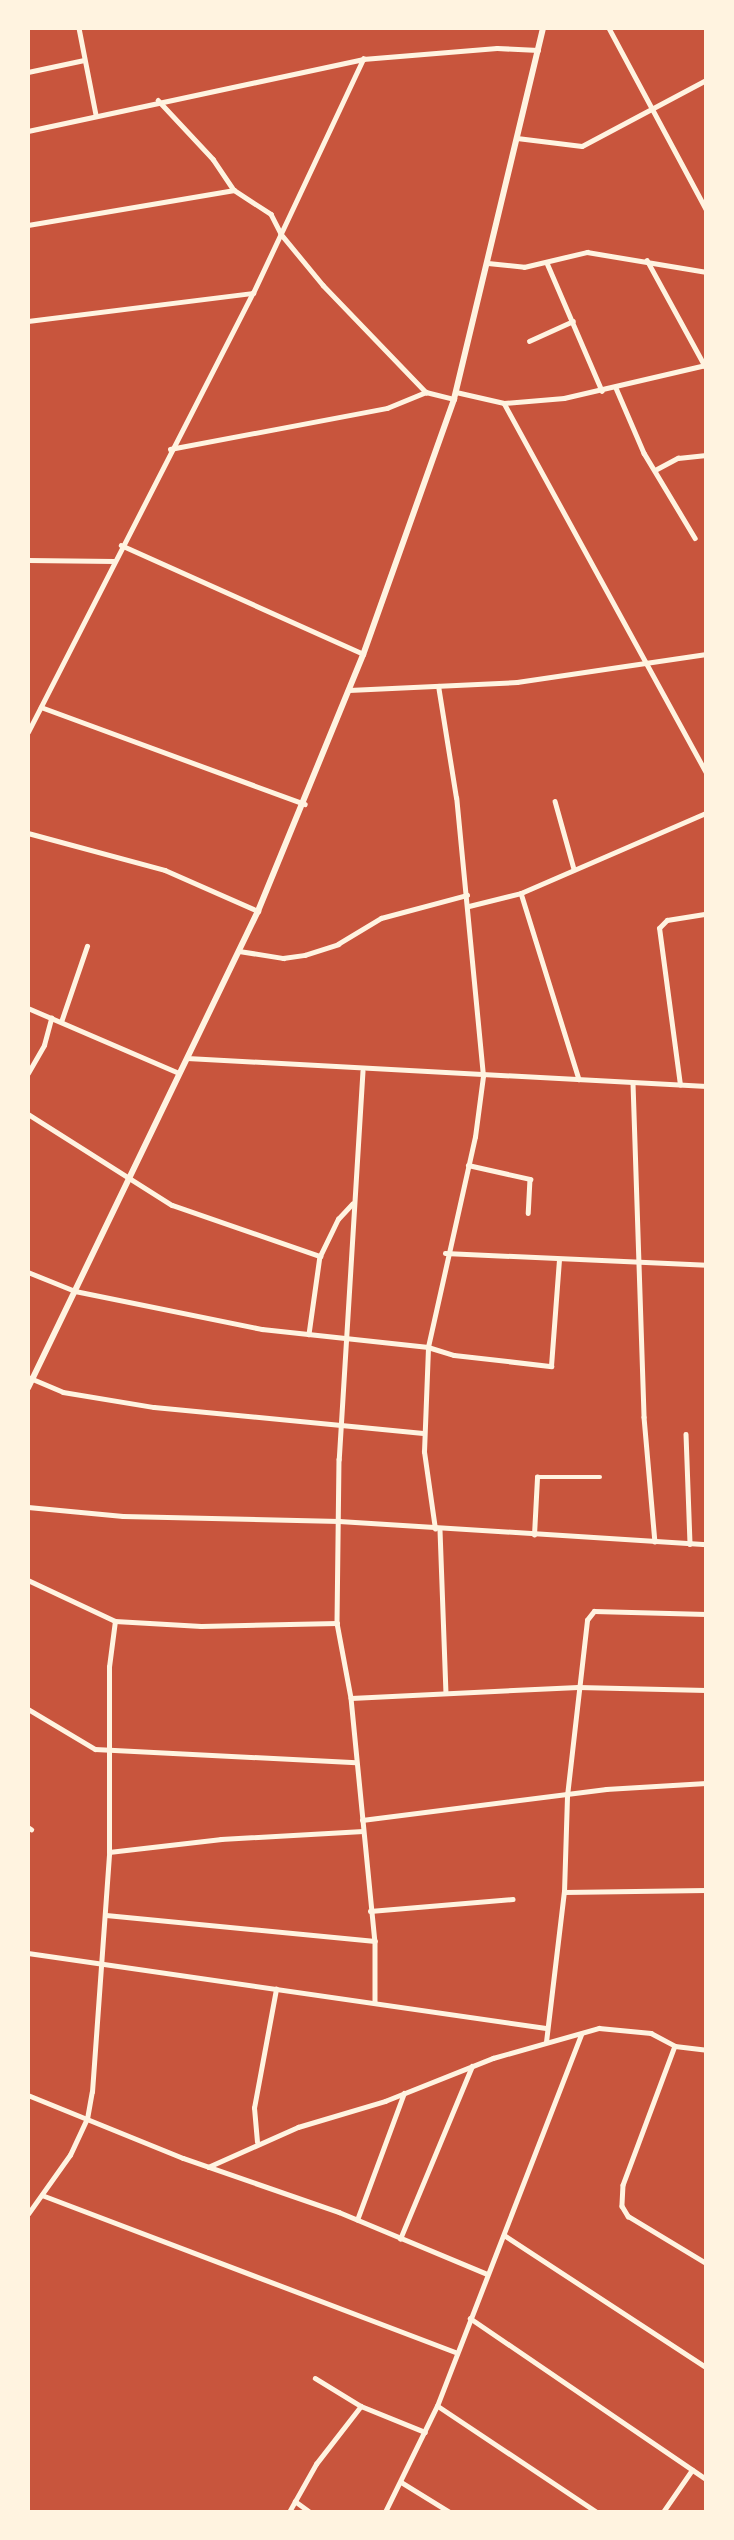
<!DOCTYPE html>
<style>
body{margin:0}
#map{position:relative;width:734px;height:2540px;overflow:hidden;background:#c8553d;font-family:"Fira Sans",sans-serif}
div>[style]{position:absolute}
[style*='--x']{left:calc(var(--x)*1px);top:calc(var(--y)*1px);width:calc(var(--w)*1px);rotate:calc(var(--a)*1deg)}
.minor>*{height:4.5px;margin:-2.25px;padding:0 2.25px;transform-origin:2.25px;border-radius:2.25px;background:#fff3e0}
.secondary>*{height:6px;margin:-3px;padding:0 3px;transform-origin:3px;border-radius:3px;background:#fff3e0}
span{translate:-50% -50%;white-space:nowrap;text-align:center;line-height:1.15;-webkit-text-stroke:7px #fff3e0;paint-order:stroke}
.frame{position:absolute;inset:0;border:30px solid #fff3e0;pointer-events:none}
</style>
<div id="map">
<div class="minor">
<i style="--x:79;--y:28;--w:89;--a:78.9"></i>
<i style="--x:609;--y:28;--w:205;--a:61.8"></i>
<i style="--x:28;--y:72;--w:57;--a:-12.1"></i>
<i style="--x:158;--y:100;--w:81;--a:47"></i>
<i style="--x:213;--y:159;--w:37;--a:56"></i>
<i style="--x:234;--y:190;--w:44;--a:33"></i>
<i style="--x:271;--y:214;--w:22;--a:63"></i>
<i style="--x:281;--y:234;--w:66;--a:50.5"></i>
<i style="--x:323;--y:285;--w:149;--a:46.1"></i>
<i style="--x:426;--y:392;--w:29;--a:14"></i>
<i style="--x:28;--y:131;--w:343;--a:-12.1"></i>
<i style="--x:363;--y:59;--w:134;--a:-4.7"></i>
<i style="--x:497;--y:48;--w:41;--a:2.8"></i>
<i style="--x:517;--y:138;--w:65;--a:7"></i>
<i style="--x:582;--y:146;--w:140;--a:-28"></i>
<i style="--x:28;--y:225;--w:209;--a:-9.6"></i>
<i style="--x:647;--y:260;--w:121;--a:61.3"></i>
<i style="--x:488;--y:263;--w:36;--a:6"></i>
<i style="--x:524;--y:267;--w:65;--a:-13.4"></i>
<i style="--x:587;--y:252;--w:121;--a:9.5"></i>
<i style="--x:547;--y:263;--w:139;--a:66.7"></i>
<i style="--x:28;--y:321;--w:227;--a:-7.1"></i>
<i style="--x:529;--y:341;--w:48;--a:-24.4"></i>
<i style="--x:616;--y:388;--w:71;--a:66.7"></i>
<i style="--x:644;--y:453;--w:99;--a:59"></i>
<i style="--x:456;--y:392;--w:49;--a:12.9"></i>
<i style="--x:504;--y:403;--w:60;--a:-4.8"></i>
<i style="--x:564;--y:398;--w:146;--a:-13.1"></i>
<i style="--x:504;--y:403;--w:421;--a:61.3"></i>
<i style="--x:170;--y:449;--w:221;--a:-10.7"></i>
<i style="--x:387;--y:408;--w:42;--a:-22.3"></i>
<i style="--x:655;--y:470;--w:26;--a:-28"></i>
<i style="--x:678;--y:458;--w:28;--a:-6"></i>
<i style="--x:121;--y:545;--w:265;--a:24.2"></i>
<i style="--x:28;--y:560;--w:86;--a:0.7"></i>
<i style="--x:349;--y:690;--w:168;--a:-2.7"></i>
<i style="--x:517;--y:682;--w:191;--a:-8.4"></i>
<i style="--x:41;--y:707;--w:281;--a:20.2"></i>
<i style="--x:28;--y:732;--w:493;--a:-62.9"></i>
<i style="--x:253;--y:293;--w:259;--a:-64.8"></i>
<i style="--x:555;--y:801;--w:71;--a:74.4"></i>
<i style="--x:28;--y:833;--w:142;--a:15.1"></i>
<i style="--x:165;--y:870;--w:102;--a:23.8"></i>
<i style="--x:521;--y:893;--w:195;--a:72.7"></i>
<i style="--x:469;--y:906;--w:54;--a:-14"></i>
<i style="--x:521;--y:893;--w:202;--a:-23.4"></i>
<i style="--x:239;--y:951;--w:45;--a:9"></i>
<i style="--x:283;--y:958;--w:22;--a:-8"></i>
<i style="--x:305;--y:955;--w:35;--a:-18"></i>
<i style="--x:338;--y:944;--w:50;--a:-31.2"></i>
<i style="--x:381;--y:918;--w:89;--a:-15"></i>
<i style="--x:28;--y:1008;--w:164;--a:23.3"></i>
<i style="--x:61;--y:1022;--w:80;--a:-71.1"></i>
<i style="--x:187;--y:1058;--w:520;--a:3.09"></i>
<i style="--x:363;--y:1071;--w:389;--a:93.5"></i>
<i style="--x:339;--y:1459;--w:164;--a:90.7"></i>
<i style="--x:337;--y:1623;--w:76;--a:79.4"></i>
<i style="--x:351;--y:1698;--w:244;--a:84.4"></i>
<i style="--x:375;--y:1941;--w:61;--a:90"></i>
<i style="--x:28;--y:1073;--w:32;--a:-60"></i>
<i style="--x:44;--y:1045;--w:28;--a:-75"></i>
<i style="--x:633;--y:1083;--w:334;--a:88.1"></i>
<i style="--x:644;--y:1417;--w:125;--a:85"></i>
<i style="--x:680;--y:1085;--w:158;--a:-97.6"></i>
<i style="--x:659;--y:928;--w:11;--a:-45"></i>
<i style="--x:667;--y:920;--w:39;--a:-9"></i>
<i style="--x:28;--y:1114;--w:170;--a:32.3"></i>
<i style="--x:172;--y:1205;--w:157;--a:19"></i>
<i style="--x:320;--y:1256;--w:79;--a:98"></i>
<i style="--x:468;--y:1165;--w:64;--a:12.7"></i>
<i style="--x:530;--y:1179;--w:34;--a:93"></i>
<i style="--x:445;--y:1253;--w:261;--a:2.6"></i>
<i style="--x:320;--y:1256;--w:41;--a:-64.1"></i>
<i style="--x:338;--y:1219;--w:21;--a:-47"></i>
<i style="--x:28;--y:1272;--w:51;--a:22"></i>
<i style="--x:75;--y:1291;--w:191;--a:11.5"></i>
<i style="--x:262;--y:1329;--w:167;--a:6.2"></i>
<i style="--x:428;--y:1347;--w:215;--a:-77.4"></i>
<i style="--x:475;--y:1137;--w:62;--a:-82.5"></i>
<i style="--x:483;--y:1076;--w:279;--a:-95.5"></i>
<i style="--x:456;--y:798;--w:113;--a:-99.1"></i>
<i style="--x:28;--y:1377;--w:38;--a:23"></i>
<i style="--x:63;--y:1392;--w:92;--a:9.4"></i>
<i style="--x:154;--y:1407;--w:270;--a:5.5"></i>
<i style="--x:686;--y:1434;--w:110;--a:87.9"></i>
<i style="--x:28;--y:1507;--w:95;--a:5.4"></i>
<i style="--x:123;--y:1516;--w:216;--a:1.3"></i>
<i style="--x:339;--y:1521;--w:368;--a:3.6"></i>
<i style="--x:435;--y:1529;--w:78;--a:-98.1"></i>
<i style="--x:424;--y:1452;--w:105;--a:-87.8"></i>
<i style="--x:428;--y:1347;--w:27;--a:17"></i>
<i style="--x:454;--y:1355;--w:98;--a:6.5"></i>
<i style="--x:551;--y:1366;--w:106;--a:-85.7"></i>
<i style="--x:440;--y:1530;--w:163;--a:87.9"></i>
<i style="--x:534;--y:1535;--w:58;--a:-87"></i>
<i style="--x:537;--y:1477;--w:63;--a:0"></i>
<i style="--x:28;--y:1580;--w:96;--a:25.2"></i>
<i style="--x:115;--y:1621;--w:86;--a:3.3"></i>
<i style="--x:201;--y:1626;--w:136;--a:-1.3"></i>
<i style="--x:351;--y:1698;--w:227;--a:-2.8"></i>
<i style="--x:578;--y:1687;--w:128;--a:1.3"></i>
<i style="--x:28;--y:1709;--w:78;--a:30.8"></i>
<i style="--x:95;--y:1749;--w:261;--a:2.9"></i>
<i style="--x:362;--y:1820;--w:246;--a:-7.2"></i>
<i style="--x:606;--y:1789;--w:100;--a:-3.4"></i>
<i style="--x:28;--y:1827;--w:4;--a:34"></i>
<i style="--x:109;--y:1852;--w:113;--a:-6.6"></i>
<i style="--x:221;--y:1839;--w:142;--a:-3.2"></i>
<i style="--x:564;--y:1892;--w:142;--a:-0.8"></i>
<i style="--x:370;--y:1911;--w:143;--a:-4.8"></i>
<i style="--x:106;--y:1915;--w:270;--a:5.5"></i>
<i style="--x:28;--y:1953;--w:523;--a:8.24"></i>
<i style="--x:546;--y:2042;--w:151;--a:-83.2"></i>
<i style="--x:564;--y:1892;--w:96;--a:-88.2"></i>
<i style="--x:567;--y:1796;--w:177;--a:-83.5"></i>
<i style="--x:587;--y:1620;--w:11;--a:-52"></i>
<i style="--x:594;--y:1611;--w:112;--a:1.5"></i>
<i style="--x:675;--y:2046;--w:148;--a:110.5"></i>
<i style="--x:623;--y:2185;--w:21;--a:93"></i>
<i style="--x:622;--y:2206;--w:12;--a:59"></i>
<i style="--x:628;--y:2216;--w:91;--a:31.1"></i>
<i style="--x:28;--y:2095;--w:167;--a:22.1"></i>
<i style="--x:183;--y:2158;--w:165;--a:19.1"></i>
<i style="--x:339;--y:2212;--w:160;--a:22.7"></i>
<i style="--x:257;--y:2142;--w:34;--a:-95"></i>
<i style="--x:254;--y:2108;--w:121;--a:-79.5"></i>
<i style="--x:208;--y:2167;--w:98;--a:-24"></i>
<i style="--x:298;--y:2127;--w:91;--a:-16.6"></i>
<i style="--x:385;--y:2101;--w:116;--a:-21.7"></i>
<i style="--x:493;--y:2058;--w:110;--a:-15.8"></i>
<i style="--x:599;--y:2028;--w:52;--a:5.5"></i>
<i style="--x:651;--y:2033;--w:27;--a:28"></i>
<i style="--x:675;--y:2046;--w:31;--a:7"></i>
<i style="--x:42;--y:2195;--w:443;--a:20.8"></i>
<i style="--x:28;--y:2214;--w:72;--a:-54.6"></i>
<i style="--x:70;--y:2155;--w:40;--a:-65"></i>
<i style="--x:87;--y:2119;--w:27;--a:-80"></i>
<i style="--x:92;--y:2092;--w:241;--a:-85.9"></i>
<i style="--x:109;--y:1852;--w:185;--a:-90"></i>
<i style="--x:109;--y:1667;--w:46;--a:-82.6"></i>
<i style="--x:357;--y:2220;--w:135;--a:-69.7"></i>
<i style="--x:504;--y:2235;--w:241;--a:33.2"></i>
<i style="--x:400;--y:2239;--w:187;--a:-67.4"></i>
<i style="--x:470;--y:2318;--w:286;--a:34.3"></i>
<i style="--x:315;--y:2378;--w:54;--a:31.3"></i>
<i style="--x:361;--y:2406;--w:69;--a:22.1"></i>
<i style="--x:438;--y:2406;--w:191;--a:33.7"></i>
<i style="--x:401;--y:2482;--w:57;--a:31.5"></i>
<i style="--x:295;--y:2501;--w:19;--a:36"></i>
<i style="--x:289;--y:2512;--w:55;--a:-60.6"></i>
<i style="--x:316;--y:2464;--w:73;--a:-52.2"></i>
<i style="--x:385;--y:2512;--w:118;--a:-63.9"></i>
<i style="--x:437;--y:2406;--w:399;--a:-68.8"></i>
<i style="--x:663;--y:2512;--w:51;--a:-55.4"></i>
</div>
<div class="secondary">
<i style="--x:28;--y:1388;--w:530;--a:-64.26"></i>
<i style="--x:258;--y:911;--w:277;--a:-67.7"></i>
<i style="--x:363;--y:655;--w:272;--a:-70.4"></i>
<i style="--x:454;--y:399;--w:382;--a:-76.5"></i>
</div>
<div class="frame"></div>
</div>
